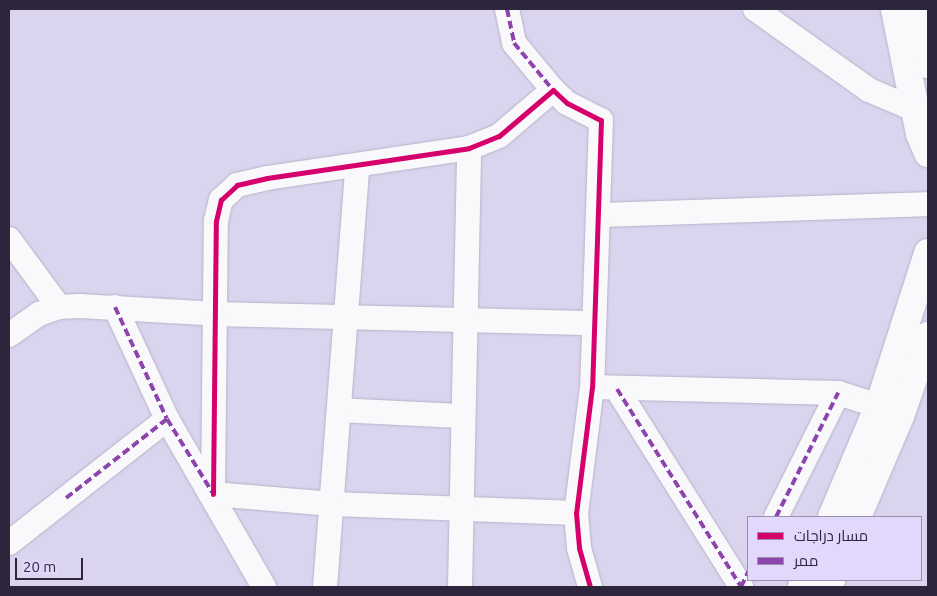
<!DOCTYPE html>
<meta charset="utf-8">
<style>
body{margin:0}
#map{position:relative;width:937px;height:596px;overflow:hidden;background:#dad4ee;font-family:Ubuntu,Cairo,sans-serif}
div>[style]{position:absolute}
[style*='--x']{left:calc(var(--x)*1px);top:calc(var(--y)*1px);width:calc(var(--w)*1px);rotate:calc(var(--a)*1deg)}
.roads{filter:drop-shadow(0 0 1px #b8b2c8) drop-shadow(0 0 1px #b8b2c8)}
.minor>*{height:24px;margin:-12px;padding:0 12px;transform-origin:12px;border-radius:12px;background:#f9f9fc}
.primary>*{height:28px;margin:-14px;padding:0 14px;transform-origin:14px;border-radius:14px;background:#f9f9fc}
.quiet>*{height:4px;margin-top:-2px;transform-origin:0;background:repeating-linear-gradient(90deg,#8e44ad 0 8px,transparent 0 12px)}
.cycleway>*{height:5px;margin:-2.5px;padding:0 2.5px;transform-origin:2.5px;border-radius:2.5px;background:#d6006c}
span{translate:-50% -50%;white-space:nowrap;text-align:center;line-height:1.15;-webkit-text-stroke:4.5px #e1d8fc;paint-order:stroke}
.frame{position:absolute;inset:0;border:10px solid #2c253c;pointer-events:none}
.legend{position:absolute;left:747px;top:516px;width:175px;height:65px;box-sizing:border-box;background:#e1d8fc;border:1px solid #9990af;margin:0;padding:6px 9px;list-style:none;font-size:15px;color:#2c253c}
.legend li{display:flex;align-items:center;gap:10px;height:25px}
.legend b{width:25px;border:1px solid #9990af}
.scale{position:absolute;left:15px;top:558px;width:68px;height:22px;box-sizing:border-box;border:2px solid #2c253c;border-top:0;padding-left:6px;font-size:15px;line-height:18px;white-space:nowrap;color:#2c253c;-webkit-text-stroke:4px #e1d8fc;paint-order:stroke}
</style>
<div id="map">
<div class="roads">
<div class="minor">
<i style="--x:507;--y:9;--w:35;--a:78"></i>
<i style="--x:514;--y:43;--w:61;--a:50.3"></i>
<i style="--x:755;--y:9;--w:140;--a:35.4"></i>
<i style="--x:869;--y:90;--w:51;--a:23.1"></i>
<i style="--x:598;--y:215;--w:330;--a:-1.9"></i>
<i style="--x:9;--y:239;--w:84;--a:53.7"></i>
<i style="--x:115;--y:307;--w:123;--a:65.1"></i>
<i style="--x:167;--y:419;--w:194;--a:60"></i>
<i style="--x:9;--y:335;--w:37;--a:-35"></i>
<i style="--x:39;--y:314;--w:21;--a:-19"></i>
<i style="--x:59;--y:307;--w:21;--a:-3"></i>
<i style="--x:80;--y:306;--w:137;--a:3.3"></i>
<i style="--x:217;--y:314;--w:377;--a:1.4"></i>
<i style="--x:592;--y:387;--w:246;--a:1.4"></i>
<i style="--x:838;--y:393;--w:43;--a:17.6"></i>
<i style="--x:617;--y:389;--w:234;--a:57.9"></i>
<i style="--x:339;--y:410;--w:124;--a:2.8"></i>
<i style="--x:213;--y:494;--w:273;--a:-89.4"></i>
<i style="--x:216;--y:221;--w:22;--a:-77"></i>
<i style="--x:221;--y:200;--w:22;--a:-43"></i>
<i style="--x:237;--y:185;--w:31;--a:-13"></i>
<i style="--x:267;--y:178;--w:204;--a:-8.4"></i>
<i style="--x:469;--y:148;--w:32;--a:-22"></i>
<i style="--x:499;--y:136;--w:71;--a:-40.4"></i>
<i style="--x:553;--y:90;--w:19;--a:43"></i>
<i style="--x:567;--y:103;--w:38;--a:27"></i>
<i style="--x:601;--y:120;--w:267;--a:91.9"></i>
<i style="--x:592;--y:387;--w:127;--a:97.2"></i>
<i style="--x:576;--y:513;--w:35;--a:85"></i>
<i style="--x:579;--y:548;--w:41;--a:74.2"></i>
<i style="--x:213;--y:494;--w:120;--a:4.8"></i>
<i style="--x:333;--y:504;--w:243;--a:2.1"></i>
<i style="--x:776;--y:517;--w:139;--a:-63.4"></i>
<i style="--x:9;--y:543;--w:201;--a:-38.1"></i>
<i style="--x:325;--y:587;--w:421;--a:-85.6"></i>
<i style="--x:460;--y:587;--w:439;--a:-88.8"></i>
</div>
<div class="primary">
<i style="--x:895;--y:9;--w:127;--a:78.7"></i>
<i style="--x:920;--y:134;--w:21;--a:67"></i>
<i style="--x:914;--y:9;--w:57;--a:75.7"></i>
<i style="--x:832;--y:517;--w:121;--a:-67.1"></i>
<i style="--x:879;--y:406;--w:161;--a:-72.2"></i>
<i style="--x:857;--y:517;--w:110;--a:-66.9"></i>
<i style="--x:900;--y:416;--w:85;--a:-70.7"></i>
<i style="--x:802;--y:587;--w:8;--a:-67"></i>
<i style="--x:828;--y:587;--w:8;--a:-67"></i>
</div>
</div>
<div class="quiet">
<i style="--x:507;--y:9;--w:35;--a:78"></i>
<i style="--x:514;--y:43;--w:61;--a:50.3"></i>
<i style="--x:115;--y:307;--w:123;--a:65.1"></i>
<i style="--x:167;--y:419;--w:86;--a:58.3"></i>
<i style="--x:617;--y:389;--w:234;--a:57.9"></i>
<i style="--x:66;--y:498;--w:128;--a:-38"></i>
<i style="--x:776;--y:517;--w:139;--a:-63.4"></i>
<i style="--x:741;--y:587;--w:17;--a:-65"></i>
</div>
<div class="cycleway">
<i style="--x:213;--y:494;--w:273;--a:-89.4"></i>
<i style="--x:216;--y:221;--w:22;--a:-77"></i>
<i style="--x:221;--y:200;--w:22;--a:-43"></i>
<i style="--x:237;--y:185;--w:31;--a:-13"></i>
<i style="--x:267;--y:178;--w:204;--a:-8.4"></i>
<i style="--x:469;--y:148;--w:32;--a:-22"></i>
<i style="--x:499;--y:136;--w:71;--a:-40.4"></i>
<i style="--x:553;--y:90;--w:19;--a:43"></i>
<i style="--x:567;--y:103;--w:38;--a:27"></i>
<i style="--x:601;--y:120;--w:267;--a:91.9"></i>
<i style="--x:592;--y:387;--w:127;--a:97.2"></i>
<i style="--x:576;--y:513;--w:35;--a:85"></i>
<i style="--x:579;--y:548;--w:41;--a:74.2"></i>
</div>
<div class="frame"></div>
<ul class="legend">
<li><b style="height:6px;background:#d6006c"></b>مسار دراجات</li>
<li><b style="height:6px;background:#8e44ad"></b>ممر</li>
</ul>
<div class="scale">20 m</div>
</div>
